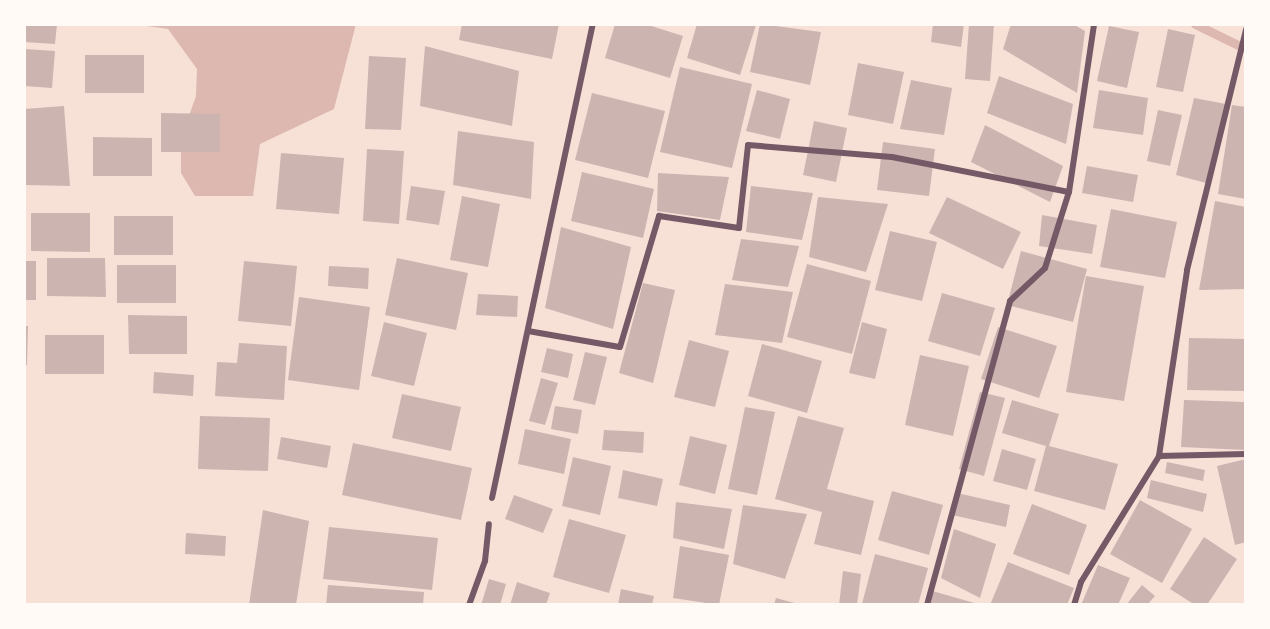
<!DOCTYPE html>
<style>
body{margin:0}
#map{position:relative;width:1270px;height:629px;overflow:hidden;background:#f7e1d7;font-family:"Libre Baskerville",serif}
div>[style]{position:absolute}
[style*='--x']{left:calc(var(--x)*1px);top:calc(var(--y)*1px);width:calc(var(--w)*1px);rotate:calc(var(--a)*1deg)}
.water>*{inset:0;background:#dcb8b0}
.stream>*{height:9px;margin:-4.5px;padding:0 4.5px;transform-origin:4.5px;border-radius:4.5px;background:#dcb8b0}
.building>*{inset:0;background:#ccb4b1}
.minor>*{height:6px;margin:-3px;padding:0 3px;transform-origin:3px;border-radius:3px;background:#755966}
span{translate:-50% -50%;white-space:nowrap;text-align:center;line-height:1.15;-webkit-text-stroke:6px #fffaf5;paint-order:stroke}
.frame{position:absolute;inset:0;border:26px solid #fffaf5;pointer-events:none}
</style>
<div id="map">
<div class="water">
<i style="clip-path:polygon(132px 24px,356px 24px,334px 109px,260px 144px,253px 196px,195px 196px,181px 173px,181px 138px,196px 96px,197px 69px,168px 29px)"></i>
</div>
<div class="stream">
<i style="--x:1195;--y:24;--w:57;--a:26.1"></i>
</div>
<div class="building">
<i style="clip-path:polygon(24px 24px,57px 24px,55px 44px,24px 42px)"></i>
<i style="clip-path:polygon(462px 24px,559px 24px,552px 59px,459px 40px)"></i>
<i style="clip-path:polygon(615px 24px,645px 24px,683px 36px,670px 78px,605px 58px)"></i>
<i style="clip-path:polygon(697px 24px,756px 25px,740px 75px,687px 58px)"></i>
<i style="clip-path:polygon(760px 24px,821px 32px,810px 85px,750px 72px)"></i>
<i style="clip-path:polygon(933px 24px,964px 24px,961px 47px,931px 42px)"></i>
<i style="clip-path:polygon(969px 24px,994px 24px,990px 81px,965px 79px)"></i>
<i style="clip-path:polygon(1011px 24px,1073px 24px,1085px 31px,1077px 93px,1003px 49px)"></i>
<i style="clip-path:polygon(1109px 26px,1139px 32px,1127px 88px,1097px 81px)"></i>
<i style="clip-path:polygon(1168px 29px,1195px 35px,1183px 92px,1156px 87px)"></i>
<i style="clip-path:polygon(425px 46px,519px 71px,512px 126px,420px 106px)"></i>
<i style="clip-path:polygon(24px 49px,55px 51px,52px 88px,24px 86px)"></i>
<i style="clip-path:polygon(85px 55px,144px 55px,144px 93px,85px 93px)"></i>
<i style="clip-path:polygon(369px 56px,406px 58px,401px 130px,365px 129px)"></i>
<i style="clip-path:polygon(858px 63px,904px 72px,893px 124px,848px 115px)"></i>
<i style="clip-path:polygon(680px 67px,752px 84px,732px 168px,660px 152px)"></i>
<i style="clip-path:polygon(999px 76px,1073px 104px,1066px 144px,987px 113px)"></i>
<i style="clip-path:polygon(911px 80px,952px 88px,944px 135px,900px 129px)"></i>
<i style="clip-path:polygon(757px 90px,790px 99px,780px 139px,746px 131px)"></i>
<i style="clip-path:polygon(1099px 90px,1148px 98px,1143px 135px,1093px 128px)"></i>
<i style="clip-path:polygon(592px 93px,665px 111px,648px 178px,575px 160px)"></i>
<i style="clip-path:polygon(1194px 98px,1226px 104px,1206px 183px,1176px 175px)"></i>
<i style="clip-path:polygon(1232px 105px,1246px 107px,1246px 199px,1218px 194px)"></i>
<i style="clip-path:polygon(64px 106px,70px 186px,24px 185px,24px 109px)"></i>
<i style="clip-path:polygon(1158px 110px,1182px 115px,1170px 166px,1147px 161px)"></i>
<i style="clip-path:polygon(161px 113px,220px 114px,220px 152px,161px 152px)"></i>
<i style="clip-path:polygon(814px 121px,847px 128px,836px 182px,803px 175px)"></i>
<i style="clip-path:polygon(985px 125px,1063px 166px,1050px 202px,971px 162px)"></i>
<i style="clip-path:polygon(458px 131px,534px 142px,531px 199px,453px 185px)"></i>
<i style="clip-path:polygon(93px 137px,152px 138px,152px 176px,93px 176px)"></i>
<i style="clip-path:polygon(883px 142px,935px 149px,929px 196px,877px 190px)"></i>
<i style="clip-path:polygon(367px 149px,404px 151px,399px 224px,363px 221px)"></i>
<i style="clip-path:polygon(281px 153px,344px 158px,339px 214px,276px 209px)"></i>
<i style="clip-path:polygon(1087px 166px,1138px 175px,1133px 202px,1082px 193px)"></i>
<i style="clip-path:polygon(582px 172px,654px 189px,643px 238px,571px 221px)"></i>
<i style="clip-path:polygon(658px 173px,729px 177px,720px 220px,657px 211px)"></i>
<i style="clip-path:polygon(411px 186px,445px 191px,439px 225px,406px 220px)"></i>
<i style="clip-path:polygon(751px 186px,813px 193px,802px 240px,746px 232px)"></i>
<i style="clip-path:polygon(462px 196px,500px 204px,488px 267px,450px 260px)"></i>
<i style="clip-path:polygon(818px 197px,888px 204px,866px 272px,809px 257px)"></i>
<i style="clip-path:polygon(947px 197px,1021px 232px,1003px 269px,929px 233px)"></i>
<i style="clip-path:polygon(1215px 201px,1246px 207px,1246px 289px,1199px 290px)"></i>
<i style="clip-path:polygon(1111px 209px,1177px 222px,1165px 278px,1100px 267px)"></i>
<i style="clip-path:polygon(31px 213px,90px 213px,90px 252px,31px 251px)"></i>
<i style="clip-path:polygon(1042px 215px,1097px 225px,1092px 254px,1039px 246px)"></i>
<i style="clip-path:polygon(114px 216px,173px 216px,173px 255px,114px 255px)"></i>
<i style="clip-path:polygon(561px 227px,631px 247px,613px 329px,545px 308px)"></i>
<i style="clip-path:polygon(890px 231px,937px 242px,922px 301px,875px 290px)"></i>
<i style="clip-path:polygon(741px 239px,799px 246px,788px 287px,732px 280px)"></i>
<i style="clip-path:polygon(1021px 251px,1087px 269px,1073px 322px,1007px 305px)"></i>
<i style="clip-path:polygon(47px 258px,105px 258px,106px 297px,47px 296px)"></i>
<i style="clip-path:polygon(397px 258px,468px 273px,456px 330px,385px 315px)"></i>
<i style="clip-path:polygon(24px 261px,36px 261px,36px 300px,24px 300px)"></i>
<i style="clip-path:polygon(244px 261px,297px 266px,291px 326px,238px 321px)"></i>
<i style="clip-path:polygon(807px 264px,871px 281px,852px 354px,787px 337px)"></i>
<i style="clip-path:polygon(117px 265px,176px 265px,176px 303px,117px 303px)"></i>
<i style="clip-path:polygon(329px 266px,369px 268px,368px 289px,328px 286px)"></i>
<i style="clip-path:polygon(1086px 276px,1144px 286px,1124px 401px,1066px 392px)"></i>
<i style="clip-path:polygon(643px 283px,675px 290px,653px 383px,619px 373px)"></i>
<i style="clip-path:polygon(725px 284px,793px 292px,782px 343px,715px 335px)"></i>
<i style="clip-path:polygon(942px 293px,995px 308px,980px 356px,928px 341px)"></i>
<i style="clip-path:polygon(478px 294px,518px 296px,517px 317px,476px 315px)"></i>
<i style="clip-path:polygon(299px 297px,370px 307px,359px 390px,288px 380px)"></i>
<i style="clip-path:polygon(128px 315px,187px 316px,187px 354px,129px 354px)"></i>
<i style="clip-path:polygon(384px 322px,427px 333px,414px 386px,371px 376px)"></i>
<i style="clip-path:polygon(862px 322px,887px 329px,875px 379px,849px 373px)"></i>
<i style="clip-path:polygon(24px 326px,28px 326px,27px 365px,24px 365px)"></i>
<i style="clip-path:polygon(998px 327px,1057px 346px,1039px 398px,981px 379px)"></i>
<i style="clip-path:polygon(45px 335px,104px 335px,104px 374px,45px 374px)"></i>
<i style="clip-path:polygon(1189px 338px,1246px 339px,1246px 391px,1187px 390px)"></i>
<i style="clip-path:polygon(689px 340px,729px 351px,715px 407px,674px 397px)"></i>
<i style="clip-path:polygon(239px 343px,287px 346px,284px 400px,215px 396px,217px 362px,237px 363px)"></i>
<i style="clip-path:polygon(762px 344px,822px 361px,807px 413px,748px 396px)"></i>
<i style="clip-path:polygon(547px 348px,573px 354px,568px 378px,541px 372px)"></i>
<i style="clip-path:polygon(585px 352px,607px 357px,595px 405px,573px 400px)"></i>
<i style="clip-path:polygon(920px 355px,969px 366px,953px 436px,905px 425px)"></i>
<i style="clip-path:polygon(154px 372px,194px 375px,193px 396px,153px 393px)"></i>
<i style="clip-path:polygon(541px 378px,558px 383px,545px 425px,529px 421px)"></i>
<i style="clip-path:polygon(980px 392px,1005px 398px,984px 476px,959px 469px)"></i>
<i style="clip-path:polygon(402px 394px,461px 407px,451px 451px,392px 438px)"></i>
<i style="clip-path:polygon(1012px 400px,1059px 414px,1049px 446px,1118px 464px,1105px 510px,1034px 491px,1046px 446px,1002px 433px)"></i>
<i style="clip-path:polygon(1184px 400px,1246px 402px,1246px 450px,1181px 447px)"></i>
<i style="clip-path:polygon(555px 406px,582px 410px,578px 434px,551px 429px)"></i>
<i style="clip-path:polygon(745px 407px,775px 412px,757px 495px,728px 489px)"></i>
<i style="clip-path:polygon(200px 416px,270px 418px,268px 471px,198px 469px)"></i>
<i style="clip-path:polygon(798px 416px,844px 428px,827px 489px,874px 501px,861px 555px,814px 544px,822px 512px,775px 499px)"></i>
<i style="clip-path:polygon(525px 429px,571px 439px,564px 474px,518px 464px)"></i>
<i style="clip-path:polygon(604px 430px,644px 432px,643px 453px,602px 450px)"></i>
<i style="clip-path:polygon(690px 436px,727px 445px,715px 494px,679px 485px)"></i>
<i style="clip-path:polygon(281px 437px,331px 446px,327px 468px,277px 459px)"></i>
<i style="clip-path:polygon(353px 443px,472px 468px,461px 520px,342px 495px)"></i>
<i style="clip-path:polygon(1002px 449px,1036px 459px,1027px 490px,993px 481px)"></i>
<i style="clip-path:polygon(573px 457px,611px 466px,600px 515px,562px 506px)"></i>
<i style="clip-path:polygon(1246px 459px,1246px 542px,1235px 545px,1217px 466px)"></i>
<i style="clip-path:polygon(1167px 462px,1205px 470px,1203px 481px,1165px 473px)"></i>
<i style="clip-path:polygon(623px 470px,663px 479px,657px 506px,618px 498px)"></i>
<i style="clip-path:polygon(1151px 480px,1207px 494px,1203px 512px,1147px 498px)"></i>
<i style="clip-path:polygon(892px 491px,943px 505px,929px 555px,878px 540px)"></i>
<i style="clip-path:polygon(957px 493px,1010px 505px,1006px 527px,952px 515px)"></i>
<i style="clip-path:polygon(514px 495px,553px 509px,543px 533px,505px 519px)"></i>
<i style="clip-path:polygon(1140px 500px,1192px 529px,1162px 583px,1110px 554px)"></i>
<i style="clip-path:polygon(676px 502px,732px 509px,724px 549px,673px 538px)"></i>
<i style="clip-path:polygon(1032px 504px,1087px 525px,1069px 575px,1013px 554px)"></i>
<i style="clip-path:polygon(743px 505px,807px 514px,785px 579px,733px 564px)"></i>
<i style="clip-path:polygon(263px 510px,309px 521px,296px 605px,249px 605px)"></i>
<i style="clip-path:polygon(569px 519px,626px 535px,609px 593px,553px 577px)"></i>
<i style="clip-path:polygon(329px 527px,438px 538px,432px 590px,323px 579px)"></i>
<i style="clip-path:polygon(954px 529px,996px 544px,980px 598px,941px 578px)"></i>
<i style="clip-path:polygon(186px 533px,226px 536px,225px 556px,185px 554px)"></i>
<i style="clip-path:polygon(1204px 537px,1237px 559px,1207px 605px,1195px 605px,1170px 589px)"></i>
<i style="clip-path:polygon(680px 546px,729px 555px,719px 605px,673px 598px)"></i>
<i style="clip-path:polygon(875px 554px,928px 568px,918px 605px,862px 604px)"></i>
<i style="clip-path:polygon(1008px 562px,1074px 588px,1067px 605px,990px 605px)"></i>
<i style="clip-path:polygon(1098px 565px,1130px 578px,1118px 605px,1081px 605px)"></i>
<i style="clip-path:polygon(843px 571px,861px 574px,857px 605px,839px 605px)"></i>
<i style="clip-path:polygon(489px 579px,506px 584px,500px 605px,481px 605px)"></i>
<i style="clip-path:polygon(517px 582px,550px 593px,546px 605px,510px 605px)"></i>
<i style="clip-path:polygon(328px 585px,424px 592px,423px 605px,326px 605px)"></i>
<i style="clip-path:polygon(1142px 585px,1155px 596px,1147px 605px,1126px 605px)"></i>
<i style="clip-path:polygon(621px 589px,654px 596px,652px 605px,618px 605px)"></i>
<i style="clip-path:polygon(929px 590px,978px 604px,978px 605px,925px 605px)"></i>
<i style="clip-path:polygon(776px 598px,798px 604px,798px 605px,774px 605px)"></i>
</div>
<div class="minor">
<i style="--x:528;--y:331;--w:93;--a:9.9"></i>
<i style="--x:620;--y:347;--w:137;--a:-73.4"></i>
<i style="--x:659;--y:216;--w:81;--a:8.5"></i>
<i style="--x:739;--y:228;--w:83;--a:-83.8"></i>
<i style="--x:748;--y:145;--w:144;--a:4.8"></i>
<i style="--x:892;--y:157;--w:180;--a:11.2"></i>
<i style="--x:1159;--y:456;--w:87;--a:-1.3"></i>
<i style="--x:492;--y:498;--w:485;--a:-78"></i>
<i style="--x:469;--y:605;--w:47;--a:-70"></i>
<i style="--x:485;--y:561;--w:37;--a:-84"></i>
<i style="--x:927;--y:605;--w:315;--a:-74.7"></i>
<i style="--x:1010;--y:301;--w:48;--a:-43.3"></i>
<i style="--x:1045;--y:268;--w:80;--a:-72.5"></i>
<i style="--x:1069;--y:192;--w:170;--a:-81.5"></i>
<i style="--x:1074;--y:605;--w:24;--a:-73"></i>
<i style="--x:1081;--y:582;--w:148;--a:-58.2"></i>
<i style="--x:1159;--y:456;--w:188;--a:-81.4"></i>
<i style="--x:1187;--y:270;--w:248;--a:-76.2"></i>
</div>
<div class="frame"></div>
</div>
